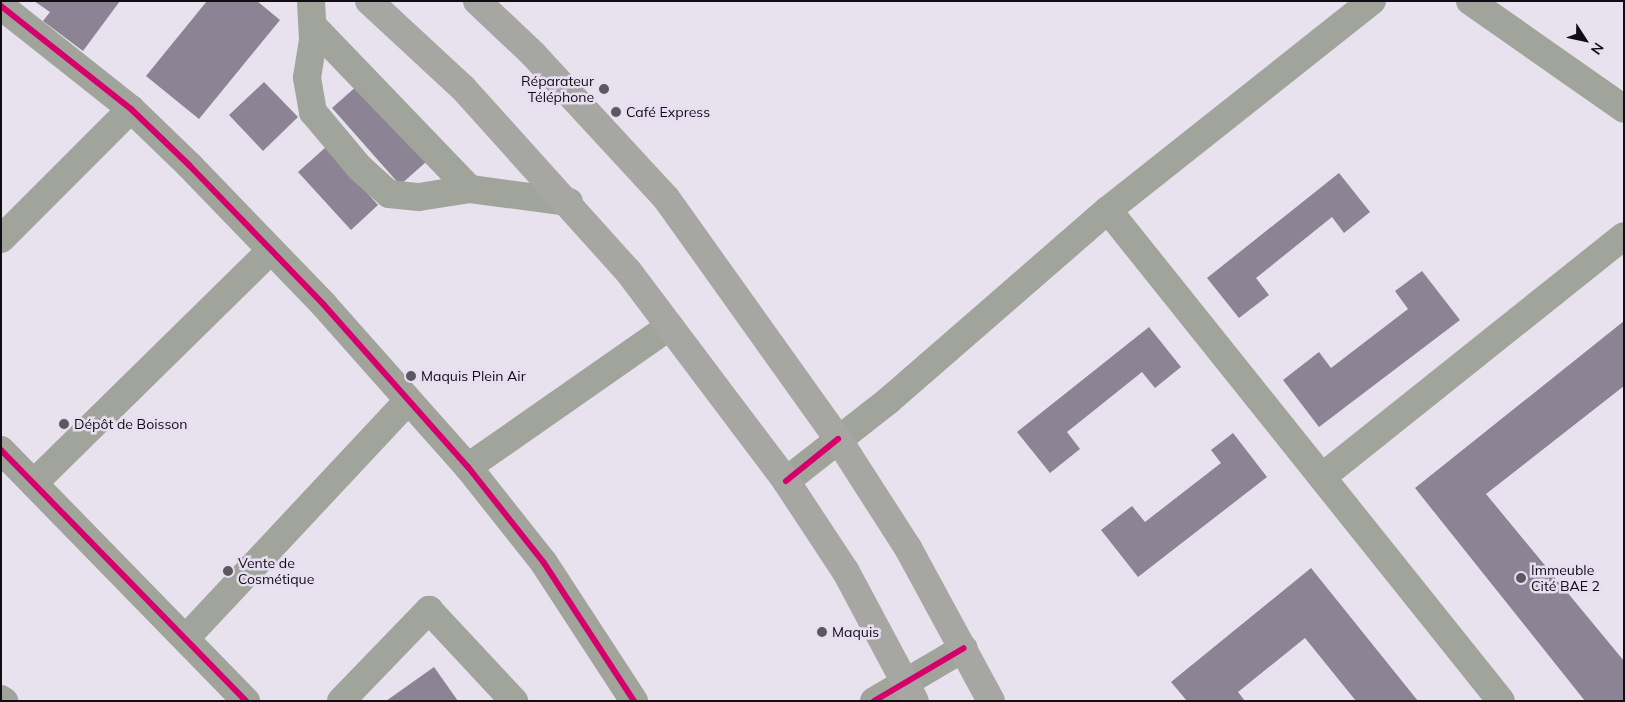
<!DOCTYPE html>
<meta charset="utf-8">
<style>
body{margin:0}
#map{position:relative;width:1625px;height:702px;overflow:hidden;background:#e7e2ed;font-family:Mulish,sans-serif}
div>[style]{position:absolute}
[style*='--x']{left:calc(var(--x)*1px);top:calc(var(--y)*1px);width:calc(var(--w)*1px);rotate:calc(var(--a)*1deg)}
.building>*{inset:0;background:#8c8395}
.minor>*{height:28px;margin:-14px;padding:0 14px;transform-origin:14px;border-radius:14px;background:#a0a49a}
.major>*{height:28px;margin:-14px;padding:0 14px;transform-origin:14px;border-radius:14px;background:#a6a7a2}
.cycleway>*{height:6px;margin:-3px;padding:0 3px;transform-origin:3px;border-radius:3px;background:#d6006c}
.dots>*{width:14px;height:14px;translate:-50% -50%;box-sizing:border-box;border:2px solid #e7def1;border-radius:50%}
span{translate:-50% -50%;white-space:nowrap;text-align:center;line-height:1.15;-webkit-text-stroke:5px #e7def1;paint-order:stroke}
.poi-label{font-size:14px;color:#100d13}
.right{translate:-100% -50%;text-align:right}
.left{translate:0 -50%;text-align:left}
.frame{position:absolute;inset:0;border:2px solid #100d13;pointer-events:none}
.north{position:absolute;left:1560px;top:15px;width:50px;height:50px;-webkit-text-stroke:4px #e7def1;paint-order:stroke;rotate:125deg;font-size:14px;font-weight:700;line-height:20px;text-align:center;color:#100d13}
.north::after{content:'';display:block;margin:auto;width:18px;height:22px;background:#100d13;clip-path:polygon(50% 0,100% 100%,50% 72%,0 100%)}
</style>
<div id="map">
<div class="building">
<i style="clip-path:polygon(34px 1px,120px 1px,83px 51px,43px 21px,50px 12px)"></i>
<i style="clip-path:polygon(207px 1px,257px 1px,280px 20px,199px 119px,146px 76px)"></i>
<i style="clip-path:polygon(264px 82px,298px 117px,263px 151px,229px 115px)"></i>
<i style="clip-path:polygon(358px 85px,426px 162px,400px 185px,332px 108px)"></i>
<i style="clip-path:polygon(326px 147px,378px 205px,351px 230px,298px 172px)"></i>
<i style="clip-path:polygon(1339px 173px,1370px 212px,1344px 233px,1332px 217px,1256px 278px,1269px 295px,1239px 318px,1207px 278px)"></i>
<i style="clip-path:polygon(1422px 271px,1460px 320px,1319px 427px,1283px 380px,1319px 352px,1331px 368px,1408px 309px,1395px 291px)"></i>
<i style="clip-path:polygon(1624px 321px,1624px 386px,1486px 494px,1624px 661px,1624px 701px,1585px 701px,1415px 488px)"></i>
<i style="clip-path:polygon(1149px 327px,1181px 367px,1155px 388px,1142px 372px,1067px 432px,1080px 449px,1050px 473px,1017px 432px)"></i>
<i style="clip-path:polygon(1233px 433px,1267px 477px,1138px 577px,1101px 530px,1132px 506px,1145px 522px,1221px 463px,1211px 450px)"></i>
<i style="clip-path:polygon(1311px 568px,1418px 701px,1356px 701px,1305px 638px,1238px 692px,1245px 701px,1187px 701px,1171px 682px)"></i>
<i style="clip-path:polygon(434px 667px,458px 701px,386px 701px)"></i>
</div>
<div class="minor">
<i style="--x:311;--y:1;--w:39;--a:87"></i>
<i style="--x:313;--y:40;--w:38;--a:99"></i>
<i style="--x:307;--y:78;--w:35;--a:80"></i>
<i style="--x:313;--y:112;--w:73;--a:50"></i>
<i style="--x:360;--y:168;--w:39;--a:42"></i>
<i style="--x:389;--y:194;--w:30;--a:6"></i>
<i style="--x:419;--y:197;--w:52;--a:-8.9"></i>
<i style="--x:470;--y:189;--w:100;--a:7.5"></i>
<i style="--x:1470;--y:1;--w:188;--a:35"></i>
<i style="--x:1;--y:6;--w:166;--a:38.4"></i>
<i style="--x:131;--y:109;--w:81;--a:44"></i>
<i style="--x:189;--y:165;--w:194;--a:46"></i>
<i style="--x:324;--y:305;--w:217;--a:48.4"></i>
<i style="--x:468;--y:467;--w:122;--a:51.6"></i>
<i style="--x:544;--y:563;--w:165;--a:56.9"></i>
<i style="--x:313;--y:26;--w:226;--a:46.1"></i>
<i style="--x:1108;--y:210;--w:629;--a:51.33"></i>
<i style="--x:1;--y:239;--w:184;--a:-45"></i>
<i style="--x:1;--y:450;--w:351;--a:45.7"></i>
<i style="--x:468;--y:467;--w:246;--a:-34.9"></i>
<i style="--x:1322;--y:477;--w:386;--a:-38.6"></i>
<i style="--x:786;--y:481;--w:130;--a:-38.1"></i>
<i style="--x:888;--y:401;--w:291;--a:-41"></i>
<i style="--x:1108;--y:210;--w:337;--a:-38.4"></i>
<i style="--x:34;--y:483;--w:332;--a:-44.5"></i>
<i style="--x:187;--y:637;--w:323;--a:-46.9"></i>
<i style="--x:1;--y:699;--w:4;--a:34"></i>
<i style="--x:341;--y:701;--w:127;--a:-46"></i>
<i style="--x:429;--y:610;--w:125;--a:47"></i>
<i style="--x:874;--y:701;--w:104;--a:-30.5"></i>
</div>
<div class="major">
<i style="--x:369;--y:1;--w:128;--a:42.8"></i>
<i style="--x:463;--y:88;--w:246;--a:48"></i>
<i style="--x:628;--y:271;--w:263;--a:53"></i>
<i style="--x:786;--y:481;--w:109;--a:56.6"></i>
<i style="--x:846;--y:572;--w:146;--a:61.9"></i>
<i style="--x:477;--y:1;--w:77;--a:43.4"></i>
<i style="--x:533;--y:54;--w:196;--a:47.3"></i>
<i style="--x:666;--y:198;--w:296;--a:54.5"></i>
<i style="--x:838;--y:439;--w:130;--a:57.3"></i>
<i style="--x:908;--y:548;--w:174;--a:61.5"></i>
</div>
<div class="cycleway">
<i style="--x:1;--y:6;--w:166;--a:38.4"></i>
<i style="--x:131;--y:109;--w:81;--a:44"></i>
<i style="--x:189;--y:165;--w:194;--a:46"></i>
<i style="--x:324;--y:305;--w:217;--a:48.4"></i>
<i style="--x:468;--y:467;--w:122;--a:51.6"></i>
<i style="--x:544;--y:563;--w:165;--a:56.9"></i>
<i style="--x:1;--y:450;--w:351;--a:45.7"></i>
<i style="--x:786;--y:481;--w:67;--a:-38.9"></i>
<i style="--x:874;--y:701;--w:104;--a:-30.5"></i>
</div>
<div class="dots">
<i style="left:604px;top:89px;background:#5b585f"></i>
<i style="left:616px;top:112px;background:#5b585f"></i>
<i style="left:411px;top:376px;background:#5b585f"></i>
<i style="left:64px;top:424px;background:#5b585f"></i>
<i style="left:228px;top:571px;background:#5b585f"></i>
<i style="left:1521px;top:578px;background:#5b585f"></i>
<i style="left:822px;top:632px;background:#5b585f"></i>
</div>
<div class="poi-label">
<span class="right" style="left:594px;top:89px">Réparateur<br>Téléphone</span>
<span class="left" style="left:626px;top:112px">Café Express</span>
<span class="left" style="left:421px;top:376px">Maquis Plein Air</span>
<span class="left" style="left:74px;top:424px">Dépôt de Boisson</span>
<span class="left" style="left:238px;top:571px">Vente de<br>Cosmétique</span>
<span class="left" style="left:1531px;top:578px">Immeuble<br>Cité BAE 2</span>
<span class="left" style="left:832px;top:632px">Maquis</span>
</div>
<div class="frame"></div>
<div class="north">N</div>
</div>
